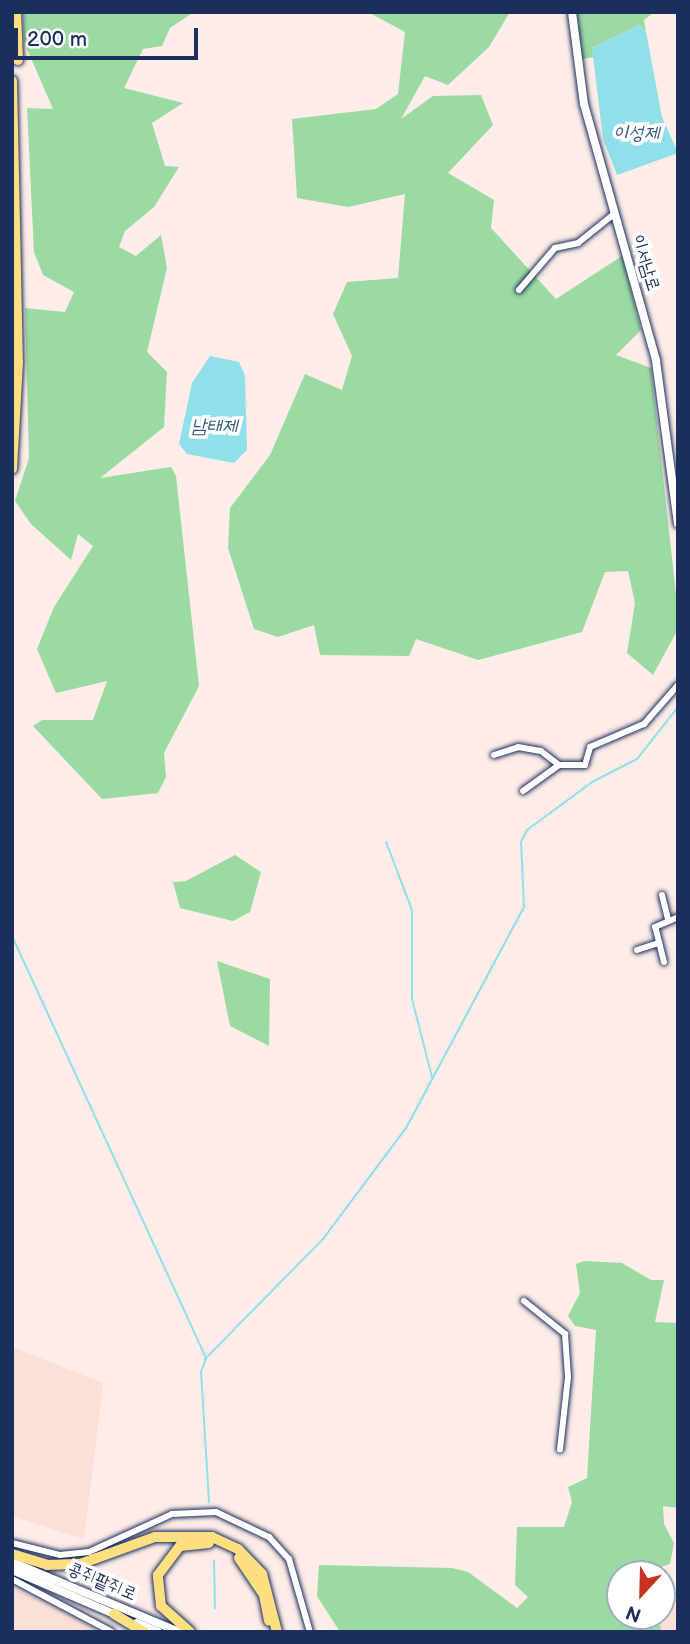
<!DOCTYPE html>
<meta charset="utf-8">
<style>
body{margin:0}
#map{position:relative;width:690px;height:1644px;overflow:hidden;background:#fdece7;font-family:"Balsamiq Sans","Poor Story",sans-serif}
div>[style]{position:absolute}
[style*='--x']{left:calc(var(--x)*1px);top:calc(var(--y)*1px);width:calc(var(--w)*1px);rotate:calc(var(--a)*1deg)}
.built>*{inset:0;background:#fcdfd6}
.green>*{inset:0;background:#9bdaa3}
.water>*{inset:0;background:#8fe0e8}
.stream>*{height:2px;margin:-1px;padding:0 1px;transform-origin:1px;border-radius:1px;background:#8fe0e8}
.roads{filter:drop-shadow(0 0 2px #1b2f5e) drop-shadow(0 0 2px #1b2f5e)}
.minor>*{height:6px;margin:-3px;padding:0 3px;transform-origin:3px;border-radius:3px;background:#fff}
.secondary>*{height:8px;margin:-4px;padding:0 4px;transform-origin:4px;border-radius:4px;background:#fff}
.trunk>*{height:10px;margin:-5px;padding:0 5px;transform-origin:5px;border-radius:5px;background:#fddf80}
.motorway>*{height:10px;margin:-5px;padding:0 5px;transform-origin:5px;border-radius:5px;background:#fddf80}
span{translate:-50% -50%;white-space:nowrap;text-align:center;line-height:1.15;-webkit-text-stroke:7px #fff;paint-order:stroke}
.street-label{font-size:18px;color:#1b2f5e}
.water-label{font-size:19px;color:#385b80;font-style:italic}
.frame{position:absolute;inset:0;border:14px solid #1b2f5e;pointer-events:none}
.north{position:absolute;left:606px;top:1560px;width:70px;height:70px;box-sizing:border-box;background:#fff;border:2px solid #a4acbf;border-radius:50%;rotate:202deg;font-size:19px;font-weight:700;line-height:28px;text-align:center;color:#1b2f5e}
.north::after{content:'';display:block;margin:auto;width:24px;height:32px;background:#c8321e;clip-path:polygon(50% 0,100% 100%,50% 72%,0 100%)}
.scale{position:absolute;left:14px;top:28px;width:184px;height:32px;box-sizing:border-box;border:4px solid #1b2f5e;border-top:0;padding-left:9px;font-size:21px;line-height:24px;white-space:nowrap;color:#1b2f5e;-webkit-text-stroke:5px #fff;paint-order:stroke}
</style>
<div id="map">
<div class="built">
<i style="clip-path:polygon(12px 1347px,103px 1383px,84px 1539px,12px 1516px)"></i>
<i style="clip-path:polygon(12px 1588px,52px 1605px,100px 1632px,12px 1632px)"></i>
<i style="clip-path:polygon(678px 1600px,678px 1632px,660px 1632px,660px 1626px,628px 1618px,662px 1616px,662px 1601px)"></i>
</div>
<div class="green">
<i style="clip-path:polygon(23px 12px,194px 12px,170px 28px,162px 46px,143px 49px,124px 88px,183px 103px,152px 123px,165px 166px,179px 167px,154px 207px,125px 231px,119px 247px,136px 256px,161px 235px,167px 268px,147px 352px,167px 372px,164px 427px,100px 478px,171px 467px,176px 476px,199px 686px,164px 753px,166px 777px,158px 793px,102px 799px,33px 726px,42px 720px,93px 720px,107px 681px,56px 693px,37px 649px,54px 607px,93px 546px,78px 534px,71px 560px,31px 524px,15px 501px,29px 458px,25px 308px,65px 312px,74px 292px,43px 275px,34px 252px,27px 108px,53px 109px,24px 42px)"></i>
<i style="clip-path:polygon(368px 12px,510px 12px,489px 47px,448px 85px,425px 76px,401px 119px,433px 96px,481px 95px,493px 125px,448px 173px,494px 200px,491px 228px,556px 299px,622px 256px,641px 330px,616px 355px,651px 368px,678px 612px,678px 629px,653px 675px,627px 653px,635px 603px,628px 571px,605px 572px,582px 632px,478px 660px,416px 639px,409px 656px,320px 655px,314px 625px,278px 637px,254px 629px,228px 548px,230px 508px,270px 455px,305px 374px,342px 390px,352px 356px,333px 314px,347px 282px,398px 278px,405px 194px,348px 207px,297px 198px,292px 119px,376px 109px,398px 94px,405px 32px)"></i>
<i style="clip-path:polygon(577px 12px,654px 12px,644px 20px,646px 32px,639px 25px,592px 48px,594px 57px,582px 59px)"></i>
<i style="clip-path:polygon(235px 855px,261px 872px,250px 912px,233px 921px,180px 908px,173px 882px,186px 881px)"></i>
<i style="clip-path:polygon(217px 961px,270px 979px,269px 1046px,230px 1026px)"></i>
<i style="clip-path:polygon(584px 1261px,622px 1263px,651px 1280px,664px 1280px,655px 1322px,678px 1323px,678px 1508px,663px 1506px,664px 1524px,674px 1543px,670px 1564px,652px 1570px,626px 1568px,619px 1581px,620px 1616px,661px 1626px,660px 1632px,340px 1632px,317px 1596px,319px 1565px,452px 1568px,468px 1572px,517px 1608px,528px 1597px,515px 1585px,517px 1527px,564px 1527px,572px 1502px,568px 1487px,587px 1478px,596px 1330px,575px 1326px,568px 1316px,580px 1293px,576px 1264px)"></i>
</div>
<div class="water">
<i style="clip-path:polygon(639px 25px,646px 32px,662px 117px,678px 153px,617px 175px,603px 139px,592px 48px)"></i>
<i style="clip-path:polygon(210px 356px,239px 362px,245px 376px,247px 450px,234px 463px,187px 454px,179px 444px,192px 383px)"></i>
</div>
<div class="stream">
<i style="--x:386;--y:842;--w:73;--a:69.1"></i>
<i style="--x:412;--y:910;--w:89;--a:90"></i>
<i style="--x:412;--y:999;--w:81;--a:75.6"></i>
<i style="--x:12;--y:936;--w:464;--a:65.3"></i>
<i style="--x:209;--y:1502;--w:130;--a:-93.5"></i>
<i style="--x:201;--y:1372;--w:15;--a:-70"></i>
<i style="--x:206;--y:1358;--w:167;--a:-45.5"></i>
<i style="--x:323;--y:1239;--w:139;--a:-53.2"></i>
<i style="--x:406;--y:1128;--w:251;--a:-61.9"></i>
<i style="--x:524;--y:907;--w:65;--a:-92.6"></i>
<i style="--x:521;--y:842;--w:13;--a:-63"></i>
<i style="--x:527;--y:830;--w:81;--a:-36.4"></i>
<i style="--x:592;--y:782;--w:51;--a:-27.1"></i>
<i style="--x:637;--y:759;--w:66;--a:-51.7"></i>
<i style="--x:214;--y:1561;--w:47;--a:88.8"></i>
</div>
<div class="roads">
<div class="minor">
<i style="--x:519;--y:290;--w:55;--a:-49.4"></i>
<i style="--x:555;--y:248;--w:24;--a:-12"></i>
<i style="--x:578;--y:243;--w:46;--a:-38.9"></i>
<i style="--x:494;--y:755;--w:25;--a:-18"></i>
<i style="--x:518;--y:747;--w:23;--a:10"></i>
<i style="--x:541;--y:751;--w:23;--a:38"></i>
<i style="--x:559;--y:765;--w:26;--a:0"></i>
<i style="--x:585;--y:765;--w:19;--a:-74"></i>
<i style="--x:590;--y:747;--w:59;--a:-23.1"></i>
<i style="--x:644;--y:724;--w:52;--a:-48.9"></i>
<i style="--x:523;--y:791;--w:44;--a:-35.8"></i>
<i style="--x:662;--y:895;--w:25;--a:76"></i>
<i style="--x:637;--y:950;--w:23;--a:-18"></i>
<i style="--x:664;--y:962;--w:36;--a:-104"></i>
<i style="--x:655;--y:927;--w:25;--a:-23"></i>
<i style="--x:524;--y:1301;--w:53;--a:38.8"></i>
<i style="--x:565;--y:1334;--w:43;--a:86"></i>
<i style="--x:568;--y:1377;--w:73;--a:96.3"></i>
<i style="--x:12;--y:1543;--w:49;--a:14"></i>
<i style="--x:60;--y:1555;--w:29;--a:-6"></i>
<i style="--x:89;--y:1552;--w:91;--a:-24.6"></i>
<i style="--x:172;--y:1514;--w:44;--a:-2.6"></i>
<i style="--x:216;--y:1512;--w:59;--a:25.3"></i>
<i style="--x:269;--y:1537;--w:30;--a:48"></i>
<i style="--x:289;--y:1559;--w:76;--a:74"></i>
<i style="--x:12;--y:1579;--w:113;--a:27.9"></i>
</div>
<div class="secondary">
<i style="--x:572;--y:12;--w:93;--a:82.6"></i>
<i style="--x:584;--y:104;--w:267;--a:74.3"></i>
<i style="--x:656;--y:361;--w:164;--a:82.3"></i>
<i style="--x:12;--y:1562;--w:181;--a:22.7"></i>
<i style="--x:12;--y:1570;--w:116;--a:23.3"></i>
<i style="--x:137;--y:1623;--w:23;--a:23"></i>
</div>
<div class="trunk">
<i style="--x:16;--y:12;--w:48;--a:87.6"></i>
<i style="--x:12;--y:81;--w:281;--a:88.8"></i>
<i style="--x:18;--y:362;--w:107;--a:93.2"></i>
</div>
<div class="motorway">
<i style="--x:12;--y:1554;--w:37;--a:17"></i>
<i style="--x:47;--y:1565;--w:33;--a:-2"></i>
<i style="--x:80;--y:1564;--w:80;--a:-19.8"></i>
<i style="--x:155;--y:1537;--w:57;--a:0"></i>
<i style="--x:212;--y:1537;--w:29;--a:25"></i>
<i style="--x:238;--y:1549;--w:35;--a:46"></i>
<i style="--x:262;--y:1574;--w:60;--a:75.5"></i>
<i style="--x:239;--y:1558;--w:45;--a:56"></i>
<i style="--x:264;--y:1595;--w:26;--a:79"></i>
<i style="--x:114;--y:1614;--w:35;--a:31"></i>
<i style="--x:190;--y:1632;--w:39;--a:-138"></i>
<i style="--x:161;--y:1606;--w:31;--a:-96"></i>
<i style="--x:158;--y:1575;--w:36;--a:-53"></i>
<i style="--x:180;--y:1546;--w:29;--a:-6"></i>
</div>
</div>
<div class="street-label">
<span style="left:645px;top:263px;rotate:73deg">이서남로</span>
<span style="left:102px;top:1582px;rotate:23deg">콩쥐팥쥐로</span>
</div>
<div class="water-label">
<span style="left:636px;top:134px">이성제</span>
<span style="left:214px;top:427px">남태제</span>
</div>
<div class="frame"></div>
<div class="north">N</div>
<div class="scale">200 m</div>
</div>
